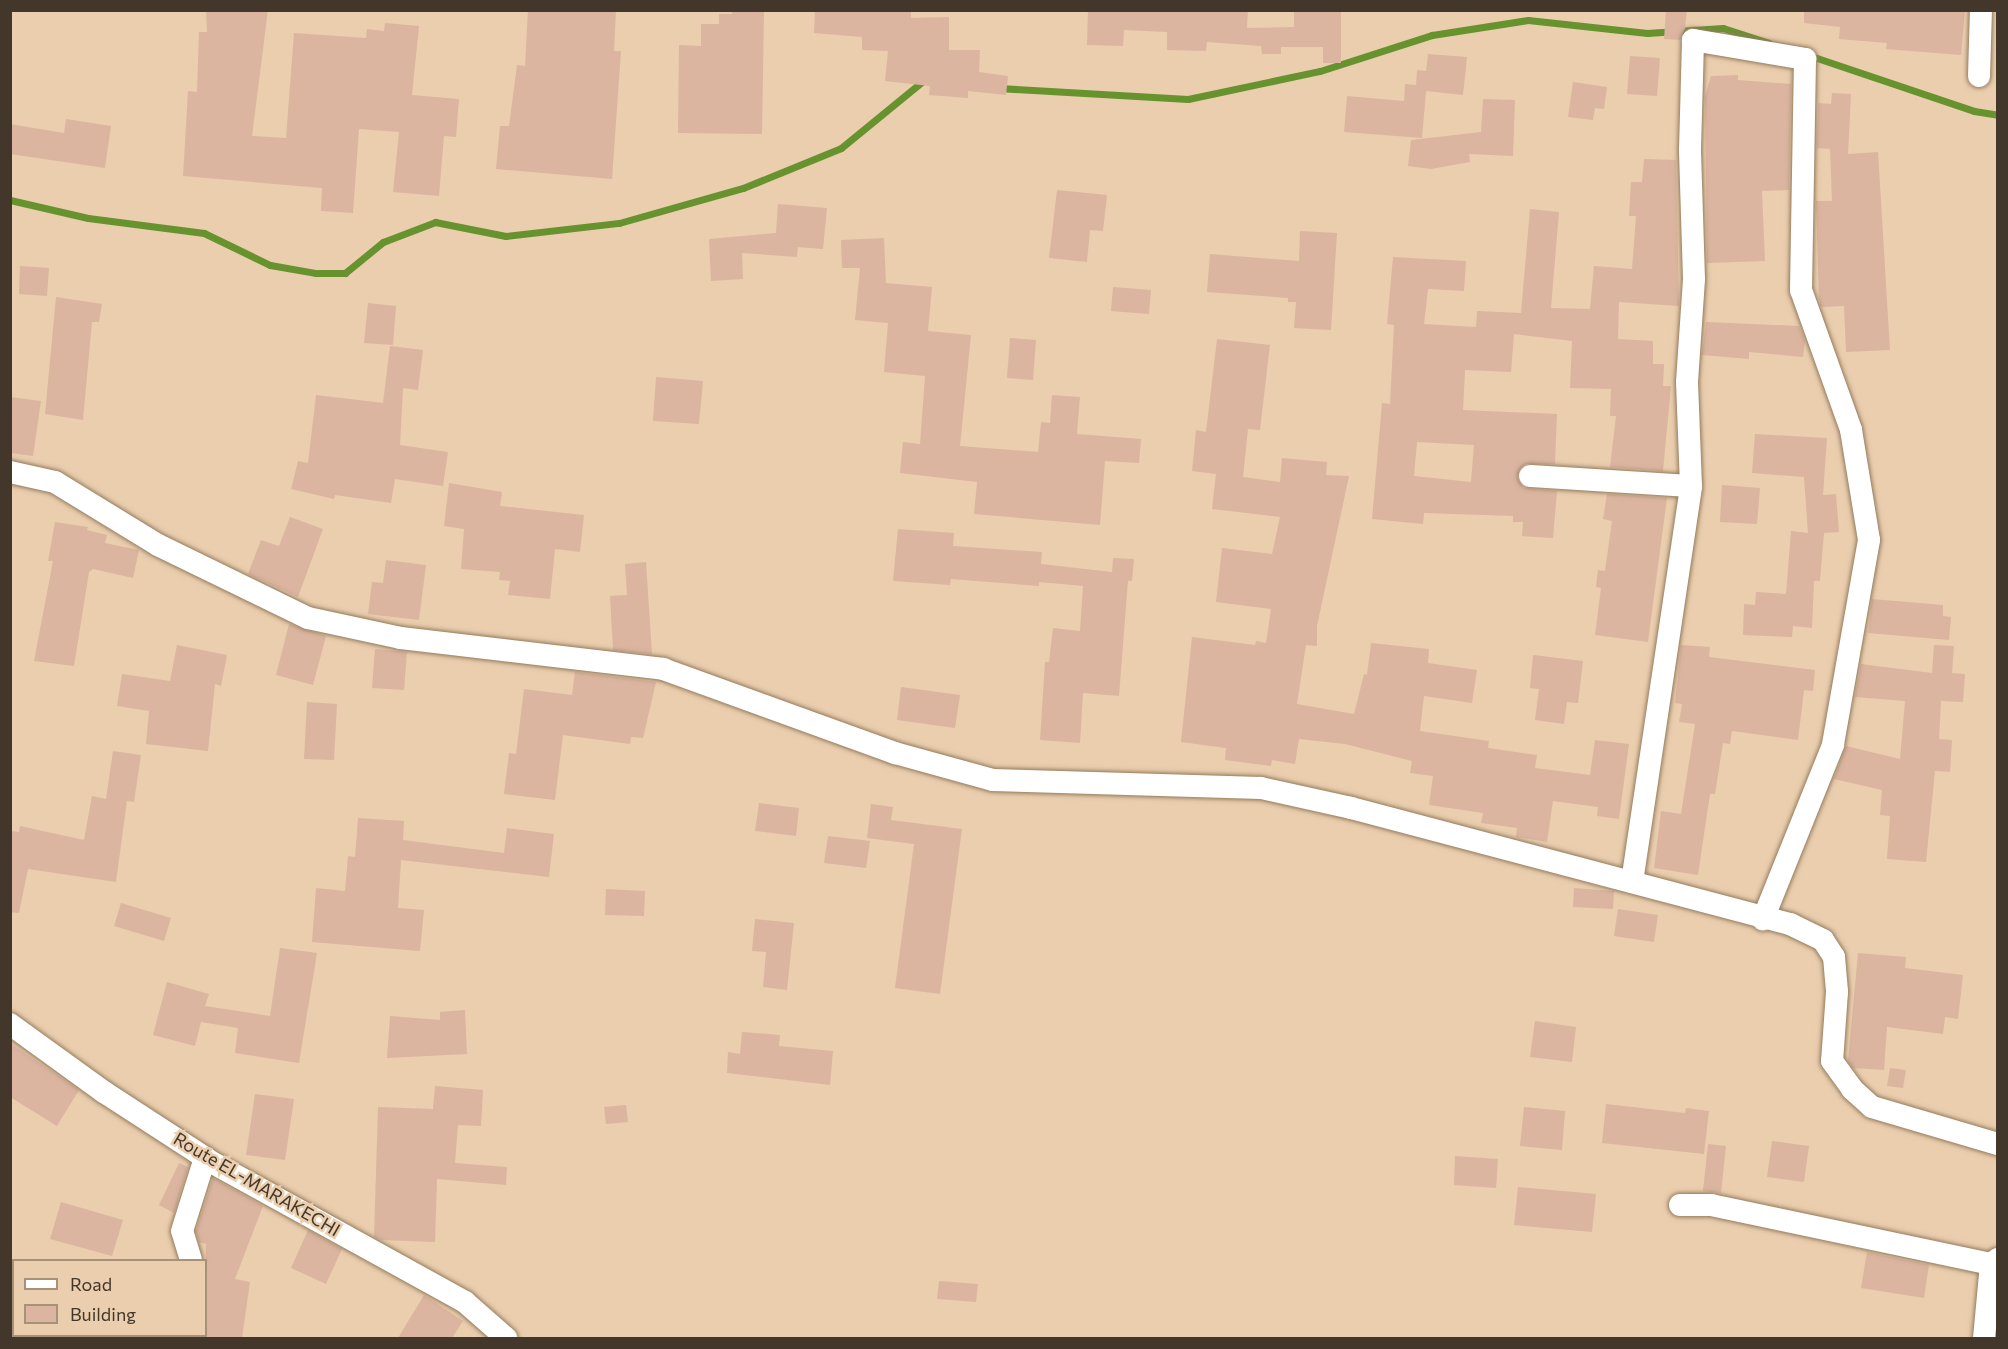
<!DOCTYPE html>
<style>
body{margin:0}
#map{position:relative;width:2008px;height:1349px;overflow:hidden;background:#eaceae;font-family:Commissioner,sans-serif}
div>[style]{position:absolute}
[style*='--x']{left:calc(var(--x)*1px);top:calc(var(--y)*1px);width:calc(var(--w)*1px);rotate:calc(var(--a)*1deg)}
.stream>*{height:7px;margin:-3.5px;padding:0 3.5px;transform-origin:3.5px;border-radius:3.5px;background:#66932e}
.building>*{inset:0;background:#dbb5a0}
.roads{filter:drop-shadow(0 0 2px #947b5d) drop-shadow(0 0 2px #947b5d)}
.minor>*{height:22px;margin:-11px;padding:0 11px;transform-origin:11px;border-radius:11px;background:#fff}
span{translate:-50% -50%;white-space:nowrap;text-align:center;line-height:1.15;-webkit-text-stroke:5px #eaceae;paint-order:stroke}
.street-label{font-size:18px;color:#42372a}
.frame{position:absolute;inset:0;border:12px solid #42372a;pointer-events:none}
.legend{position:absolute;left:12px;top:1259px;width:195px;height:78px;box-sizing:border-box;background:#eaceae;border:2px solid #a79279;margin:0;padding:8px 10px;list-style:none;font-size:18px;color:#42372a}
.legend li{display:flex;align-items:center;gap:12px;height:30px}
.legend b{width:30px;border:2px solid #a79279}
</style>
<div id="map">
<div class="stream">
<i style="--x:1808;--y:55;--w:175;--a:18.6"></i>
<i style="--x:1974;--y:111;--w:24;--a:9"></i>
<i style="--x:998;--y:88;--w:190;--a:3.3"></i>
<i style="--x:1188;--y:99;--w:135;--a:-12"></i>
<i style="--x:1320;--y:71;--w:118;--a:-17.8"></i>
<i style="--x:1432;--y:35;--w:97;--a:-8.9"></i>
<i style="--x:1528;--y:20;--w:120;--a:6.2"></i>
<i style="--x:1647;--y:33;--w:76;--a:-3.8"></i>
<i style="--x:1723;--y:28;--w:48;--a:18.1"></i>
<i style="--x:10;--y:200;--w:80;--a:13"></i>
<i style="--x:88;--y:218;--w:117;--a:7.4"></i>
<i style="--x:204;--y:233;--w:73;--a:25.9"></i>
<i style="--x:270;--y:265;--w:47;--a:9.9"></i>
<i style="--x:316;--y:273;--w:29;--a:0"></i>
<i style="--x:345;--y:273;--w:49;--a:-39.2"></i>
<i style="--x:383;--y:242;--w:56;--a:-21"></i>
<i style="--x:435;--y:222;--w:72;--a:11.2"></i>
<i style="--x:506;--y:236;--w:114;--a:-6.6"></i>
<i style="--x:619;--y:223;--w:129;--a:-15.8"></i>
<i style="--x:743;--y:188;--w:106;--a:-22.2"></i>
<i style="--x:841;--y:148;--w:107;--a:-39.3"></i>
</div>
<div class="building">
<i style="clip-path:polygon(206px 10px,268px 10px,252px 136px,286px 138px,294px 33px,366px 38px,367px 29px,384px 31px,385px 23px,419px 26px,412px 95px,459px 99px,456px 137px,444px 136px,439px 196px,393px 192px,399px 132px,359px 129px,353px 213px,321px 211px,322px 188px,183px 176px,188px 91px,197px 92px,199px 32px,207px 32px)"></i>
<i style="clip-path:polygon(528px 10px,616px 10px,614px 51px,621px 51px,612px 179px,496px 169px,500px 126px,509px 126px,517px 65px,525px 66px)"></i>
<i style="clip-path:polygon(732px 10px,764px 10px,762px 134px,678px 133px,679px 45px,701px 46px,701px 24px,719px 24px,719px 14px,732px 14px)"></i>
<i style="clip-path:polygon(815px 10px,911px 10px,911px 18px,949px 17px,949px 50px,980px 50px,979px 72px,1008px 76px,1006px 95px,968px 91px,968px 98px,929px 95px,930px 86px,885px 81px,888px 51px,862px 50px,862px 37px,814px 33px)"></i>
<i style="clip-path:polygon(1088px 10px,1248px 10px,1247px 28px,1294px 27px,1294px 10px,1341px 10px,1341px 63px,1323px 63px,1323px 47px,1281px 47px,1281px 54px,1262px 54px,1261px 46px,1207px 42px,1206px 51px,1167px 50px,1167px 32px,1124px 30px,1123px 46px,1087px 45px)"></i>
<i style="clip-path:polygon(1666px 10px,1687px 10px,1685px 29px,1680px 40px,1664px 39px)"></i>
<i style="clip-path:polygon(1804px 10px,1965px 10px,1961px 55px,1886px 49px,1887px 43px,1839px 39px,1840px 27px,1804px 23px)"></i>
<i style="clip-path:polygon(1428px 54px,1467px 57px,1463px 95px,1426px 91px,1422px 138px,1344px 132px,1347px 96px,1404px 101px,1405px 84px,1416px 85px,1417px 70px,1426px 71px)"></i>
<i style="clip-path:polygon(1630px 56px,1660px 58px,1657px 96px,1627px 94px)"></i>
<i style="clip-path:polygon(1738px 75px,1738px 80px,1791px 84px,1789px 190px,1762px 191px,1765px 261px,1707px 263px,1705px 96px,1711px 76px)"></i>
<i style="clip-path:polygon(1573px 82px,1607px 87px,1604px 109px,1595px 108px,1593px 120px,1568px 117px)"></i>
<i style="clip-path:polygon(1832px 93px,1851px 94px,1848px 154px,1878px 152px,1890px 350px,1846px 352px,1844px 306px,1821px 307px,1819px 300px,1816px 201px,1832px 201px,1830px 149px,1817px 148px,1818px 103px,1831px 104px)"></i>
<i style="clip-path:polygon(1483px 99px,1515px 100px,1513px 156px,1469px 154px,1470px 162px,1431px 169px,1408px 166px,1411px 140px,1481px 132px)"></i>
<i style="clip-path:polygon(66px 119px,111px 126px,105px 168px,10px 154px,10px 124px,64px 133px)"></i>
<i style="clip-path:polygon(evenodd,1644px 159px,1676px 160px,1679px 306px,1619px 302px,1618px 339px,1653px 341px,1653px 364px,1664px 364px,1663px 386px,1671px 386px,1663px 471px,1610px 467px,1616px 416px,1610px 416px,1611px 389px,1570px 388px,1572px 341px,1514px 334px,1511px 372px,1465px 370px,1463px 410px,1557px 414px,1555px 464px,1525px 464px,1517px 476px,1523px 488px,1557px 491px,1553px 538px,1522px 536px,1523px 522px,1513px 522px,1513px 516px,1424px 513px,1423px 524px,1372px 519px,1382px 403px,1390px 404px,1394px 325px,1387px 324px,1393px 257px,1466px 261px,1464px 291px,1428px 289px,1424px 324px,1476px 327px,1477px 311px,1521px 313px,1530px 209px,1559px 212px,1551px 308px,1590px 309px,1594px 266px,1632px 269px,1636px 216px,1629px 216px,1631px 182px,1642px 182px,1644px 159px,1417px 442px,1474px 445px,1471px 482px,1414px 476px,1417px 442px)"></i>
<i style="clip-path:polygon(1057px 190px,1107px 195px,1103px 231px,1090px 230px,1087px 262px,1049px 258px)"></i>
<i style="clip-path:polygon(778px 204px,827px 208px,823px 249px,798px 247px,797px 257px,742px 253px,743px 279px,711px 281px,709px 239px,776px 233px)"></i>
<i style="clip-path:polygon(1300px 231px,1337px 233px,1331px 330px,1294px 328px,1296px 302px,1288px 302px,1288px 298px,1207px 292px,1210px 254px,1299px 261px)"></i>
<i style="clip-path:polygon(884px 238px,886px 283px,932px 287px,928px 331px,971px 335px,960px 446px,1038px 452px,1041px 422px,1050px 423px,1052px 395px,1080px 397px,1077px 434px,1141px 439px,1139px 463px,1105px 461px,1100px 525px,974px 514px,977px 482px,900px 473px,903px 442px,920px 444px,925px 376px,884px 372px,888px 323px,855px 320px,860px 268px,842px 268px,841px 240px)"></i>
<i style="clip-path:polygon(20px 266px,49px 268px,47px 296px,19px 294px)"></i>
<i style="clip-path:polygon(1113px 287px,1151px 290px,1149px 314px,1111px 311px)"></i>
<i style="clip-path:polygon(56px 297px,102px 304px,99px 322px,92px 322px,83px 420px,45px 414px)"></i>
<i style="clip-path:polygon(368px 303px,396px 306px,393px 345px,364px 343px)"></i>
<i style="clip-path:polygon(1706px 322px,1799px 326px,1805px 340px,1803px 357px,1749px 352px,1749px 359px,1702px 355px)"></i>
<i style="clip-path:polygon(1010px 338px,1036px 340px,1033px 380px,1007px 378px)"></i>
<i style="clip-path:polygon(1217px 339px,1270px 345px,1260px 430px,1248px 429px,1243px 477px,1280px 482px,1282px 458px,1327px 462px,1326px 475px,1349px 476px,1317px 626px,1317px 646px,1306px 645px,1297px 704px,1354px 714px,1364px 674px,1367px 675px,1371px 643px,1429px 649px,1428px 663px,1477px 670px,1472px 703px,1424px 696px,1420px 731px,1489px 741px,1488px 748px,1537px 755px,1535px 768px,1590px 775px,1595px 740px,1629px 744px,1619px 819px,1597px 816px,1598px 807px,1553px 801px,1547px 842px,1516px 837px,1517px 828px,1481px 823px,1483px 813px,1429px 805px,1433px 776px,1410px 773px,1412px 761px,1345px 744px,1299px 739px,1295px 764px,1272px 760px,1271px 766px,1225px 760px,1226px 748px,1181px 742px,1192px 637px,1255px 645px,1256px 641px,1266px 643px,1271px 609px,1216px 602px,1222px 548px,1272px 554px,1280px 517px,1212px 509px,1216px 474px,1192px 471px,1196px 430px,1206px 432px)"></i>
<i style="clip-path:polygon(390px 346px,423px 350px,418px 390px,403px 388px,400px 445px,448px 452px,443px 486px,395px 479px,391px 503px,335px 495px,334px 499px,291px 489px,298px 461px,308px 463px,316px 395px,383px 403px)"></i>
<i style="clip-path:polygon(656px 377px,703px 381px,699px 424px,653px 421px)"></i>
<i style="clip-path:polygon(10px 397px,41px 401px,33px 456px,10px 453px)"></i>
<i style="clip-path:polygon(1755px 434px,1827px 438px,1823px 495px,1836px 494px,1839px 532px,1824px 533px,1820px 581px,1814px 581px,1812px 628px,1793px 626px,1792px 637px,1743px 635px,1744px 604px,1755px 605px,1756px 592px,1786px 594px,1791px 531px,1808px 533px,1804px 477px,1752px 473px)"></i>
<i style="clip-path:polygon(449px 483px,502px 492px,500px 506px,584px 515px,580px 552px,555px 549px,550px 599px,508px 595px,510px 581px,499px 580px,500px 572px,461px 569px,464px 529px,444px 526px)"></i>
<i style="clip-path:polygon(1722px 485px,1760px 488px,1757px 524px,1720px 522px)"></i>
<i style="clip-path:polygon(1607px 494px,1667px 498px,1648px 642px,1595px 635px,1601px 588px,1596px 587px,1598px 570px,1605px 571px,1612px 521px,1603px 519px)"></i>
<i style="clip-path:polygon(290px 517px,323px 529px,298px 597px,248px 574px,261px 540px,279px 546px)"></i>
<i style="clip-path:polygon(55px 522px,88px 527px,87px 530px,107px 535px,105px 543px,139px 550px,133px 578px,93px 569px,89px 572px,74px 666px,34px 661px,53px 561px,48px 561px)"></i>
<i style="clip-path:polygon(898px 529px,954px 533px,953px 546px,1042px 552px,1041px 564px,1112px 572px,1113px 558px,1134px 559px,1132px 581px,1128px 581px,1119px 696px,1083px 693px,1080px 743px,1040px 740px,1045px 662px,1049px 662px,1053px 628px,1080px 631px,1083px 586px,1039px 582px,1039px 586px,951px 579px,950px 585px,893px 581px)"></i>
<i style="clip-path:polygon(386px 560px,426px 565px,419px 620px,368px 614px,372px 582px,383px 583px)"></i>
<i style="clip-path:polygon(646px 562px,652px 654px,613px 650px,610px 596px,627px 595px,625px 564px)"></i>
<i style="clip-path:polygon(1872px 599px,1943px 605px,1943px 616px,1951px 617px,1949px 640px,1868px 633px)"></i>
<i style="clip-path:polygon(289px 624px,326px 636px,313px 685px,276px 675px)"></i>
<i style="clip-path:polygon(177px 645px,227px 655px,221px 686px,215px 684px,208px 751px,146px 744px,149px 711px,117px 706px,122px 674px,170px 681px)"></i>
<i style="clip-path:polygon(1681px 645px,1710px 647px,1709px 657px,1815px 670px,1813px 691px,1804px 690px,1798px 740px,1732px 731px,1730px 744px,1723px 743px,1715px 794px,1710px 794px,1698px 875px,1654px 868px,1661px 811px,1681px 814px,1695px 724px,1679px 722px,1682px 704px,1675px 703px)"></i>
<i style="clip-path:polygon(1934px 645px,1954px 646px,1952px 673px,1965px 674px,1963px 702px,1941px 701px,1939px 739px,1952px 740px,1950px 772px,1935px 771px,1926px 862px,1887px 859px,1890px 816px,1880px 815px,1882px 790px,1834px 779px,1846px 746px,1900px 759px,1905px 701px,1855px 697px,1861px 664px,1932px 673px)"></i>
<i style="clip-path:polygon(375px 649px,407px 652px,404px 690px,372px 688px)"></i>
<i style="clip-path:polygon(1533px 655px,1583px 661px,1578px 703px,1567px 702px,1564px 724px,1535px 720px,1539px 689px,1530px 688px)"></i>
<i style="clip-path:polygon(575px 672px,656px 682px,643px 738px,631px 737px,630px 744px,563px 735px,555px 800px,504px 794px,509px 753px,516px 754px,524px 689px,572px 695px)"></i>
<i style="clip-path:polygon(901px 687px,960px 695px,955px 728px,897px 720px)"></i>
<i style="clip-path:polygon(307px 702px,337px 704px,334px 760px,304px 759px)"></i>
<i style="clip-path:polygon(113px 751px,141px 755px,134px 802px,127px 801px,116px 882px,28px 869px,19px 913px,10px 912px,10px 831px,19px 832px,20px 826px,84px 840px,92px 796px,106px 799px)"></i>
<i style="clip-path:polygon(759px 803px,799px 808px,796px 836px,755px 831px)"></i>
<i style="clip-path:polygon(871px 804px,893px 807px,891px 820px,962px 829px,940px 994px,895px 988px,914px 844px,867px 838px)"></i>
<i style="clip-path:polygon(358px 818px,404px 821px,403px 840px,504px 853px,507px 828px,554px 834px,549px 877px,401px 860px,398px 908px,424px 910px,420px 951px,312px 942px,316px 888px,345px 891px,348px 856px,355px 857px)"></i>
<i style="clip-path:polygon(828px 836px,870px 841px,866px 868px,824px 863px)"></i>
<i style="clip-path:polygon(1574px 888px,1614px 891px,1613px 909px,1573px 907px)"></i>
<i style="clip-path:polygon(606px 889px,645px 891px,644px 916px,605px 915px)"></i>
<i style="clip-path:polygon(121px 903px,171px 918px,164px 941px,114px 926px)"></i>
<i style="clip-path:polygon(1618px 909px,1658px 915px,1654px 942px,1614px 936px)"></i>
<i style="clip-path:polygon(755px 919px,794px 923px,787px 990px,763px 987px,766px 952px,752px 951px)"></i>
<i style="clip-path:polygon(280px 948px,317px 953px,299px 1063px,235px 1053px,238px 1028px,201px 1022px,195px 1046px,153px 1035px,167px 982px,209px 994px,205px 1006px,270px 1016px)"></i>
<i style="clip-path:polygon(1858px 953px,1906px 957px,1905px 968px,1963px 975px,1958px 1019px,1945px 1017px,1943px 1034px,1887px 1027px,1884px 1070px,1853px 1068px,1848px 1061px)"></i>
<i style="clip-path:polygon(465px 1010px,467px 1054px,387px 1058px,390px 1016px,440px 1020px,440px 1012px)"></i>
<i style="clip-path:polygon(1535px 1021px,1576px 1027px,1572px 1062px,1530px 1057px)"></i>
<i style="clip-path:polygon(742px 1032px,780px 1035px,779px 1046px,833px 1051px,830px 1085px,727px 1073px,728px 1052px,740px 1054px)"></i>
<i style="clip-path:polygon(10px 1043px,79px 1090px,57px 1126px,10px 1097px)"></i>
<i style="clip-path:polygon(1890px 1068px,1906px 1070px,1903px 1088px,1887px 1086px)"></i>
<i style="clip-path:polygon(435px 1086px,483px 1090px,481px 1126px,458px 1125px,455px 1163px,507px 1167px,506px 1185px,437px 1179px,435px 1242px,381px 1240px,374px 1237px,378px 1107px,433px 1109px)"></i>
<i style="clip-path:polygon(255px 1094px,294px 1099px,285px 1160px,246px 1155px)"></i>
<i style="clip-path:polygon(1606px 1104px,1685px 1113px,1686px 1108px,1709px 1111px,1704px 1154px,1602px 1143px)"></i>
<i style="clip-path:polygon(626px 1105px,628px 1122px,606px 1124px,604px 1107px)"></i>
<i style="clip-path:polygon(1524px 1107px,1565px 1111px,1562px 1150px,1520px 1146px)"></i>
<i style="clip-path:polygon(1772px 1141px,1809px 1146px,1804px 1182px,1767px 1177px)"></i>
<i style="clip-path:polygon(1708px 1144px,1726px 1146px,1721px 1193px,1703px 1191px)"></i>
<i style="clip-path:polygon(1455px 1156px,1498px 1159px,1496px 1188px,1454px 1185px)"></i>
<i style="clip-path:polygon(179px 1163px,188px 1167px,174px 1213px,159px 1205px)"></i>
<i style="clip-path:polygon(213px 1178px,263px 1206px,235px 1279px,250px 1282px,242px 1338px,203px 1338px,206px 1244px,199px 1242px,196px 1231px)"></i>
<i style="clip-path:polygon(1518px 1187px,1596px 1194px,1592px 1232px,1514px 1225px)"></i>
<i style="clip-path:polygon(61px 1202px,123px 1220px,112px 1256px,50px 1239px)"></i>
<i style="clip-path:polygon(308px 1230px,342px 1249px,326px 1284px,291px 1268px)"></i>
<i style="clip-path:polygon(1867px 1252px,1929px 1265px,1924px 1298px,1861px 1288px)"></i>
<i style="clip-path:polygon(939px 1281px,978px 1284px,976px 1302px,937px 1299px)"></i>
<i style="clip-path:polygon(424px 1295px,463px 1321px,452px 1338px,398px 1338px)"></i>
</div>
<div class="roads">
<div class="minor">
<i style="--x:1979;--y:76;--w:66;--a:-88.3"></i>
<i style="--x:10;--y:472;--w:46;--a:12.5"></i>
<i style="--x:55;--y:482;--w:121;--a:31.5"></i>
<i style="--x:158;--y:545;--w:167;--a:26"></i>
<i style="--x:308;--y:618;--w:95;--a:12.1"></i>
<i style="--x:401;--y:638;--w:264;--a:6.7"></i>
<i style="--x:663;--y:669;--w:247;--a:19.9"></i>
<i style="--x:895;--y:753;--w:102;--a:15.4"></i>
<i style="--x:993;--y:780;--w:268;--a:1.7"></i>
<i style="--x:1261;--y:788;--w:92;--a:12.5"></i>
<i style="--x:1351;--y:808;--w:454;--a:14.8"></i>
<i style="--x:1790;--y:924;--w:37;--a:26"></i>
<i style="--x:1823;--y:940;--w:20;--a:57"></i>
<i style="--x:1834;--y:957;--w:35;--a:85"></i>
<i style="--x:1837;--y:992;--w:69;--a:94.1"></i>
<i style="--x:1832;--y:1061;--w:34;--a:54"></i>
<i style="--x:1852;--y:1089;--w:27;--a:42"></i>
<i style="--x:1872;--y:1107;--w:131;--a:16.4"></i>
<i style="--x:1530;--y:476;--w:161;--a:3.6"></i>
<i style="--x:1632;--y:882;--w:400;--a:-81.5"></i>
<i style="--x:1691;--y:486;--w:104;--a:-92.2"></i>
<i style="--x:1687;--y:382;--w:103;--a:-86.1"></i>
<i style="--x:1694;--y:279;--w:130;--a:-91.8"></i>
<i style="--x:1690;--y:149;--w:109;--a:-88.4"></i>
<i style="--x:1693;--y:40;--w:114;--a:9.6"></i>
<i style="--x:1805;--y:59;--w:231;--a:91"></i>
<i style="--x:1801;--y:290;--w:149;--a:70.3"></i>
<i style="--x:1851;--y:430;--w:111;--a:80.7"></i>
<i style="--x:1869;--y:540;--w:208;--a:100"></i>
<i style="--x:1833;--y:745;--w:188;--a:111.9"></i>
<i style="--x:10;--y:1024;--w:116;--a:35.9"></i>
<i style="--x:104;--y:1092;--w:132;--a:33"></i>
<i style="--x:215;--y:1164;--w:286;--a:28.9"></i>
<i style="--x:465;--y:1302;--w:55;--a:41.3"></i>
<i style="--x:1680;--y:1205;--w:31;--a:0"></i>
<i style="--x:1711;--y:1205;--w:286;--a:11.9"></i>
<i style="--x:191;--y:1260;--w:30;--a:-107"></i>
<i style="--x:182;--y:1231;--w:77;--a:-72.5"></i>
<i style="--x:180;--y:1338;--w:2;--a:-63"></i>
<i style="--x:1984;--y:1338;--w:74;--a:-84.6"></i>
<i style="--x:1991;--y:1264;--w:9;--a:-36"></i>
</div>
</div>
<div class="street-label">
<span style="left:257px;top:1184px;rotate:30deg">Route EL-MARAKECHI</span>
</div>
<div class="frame"></div>
<ul class="legend">
<li><b style="height:8px;background:#fff"></b>Road</li>
<li><b style="height:16px;background:#dbb5a0"></b>Building</li>
</ul>
</div>
